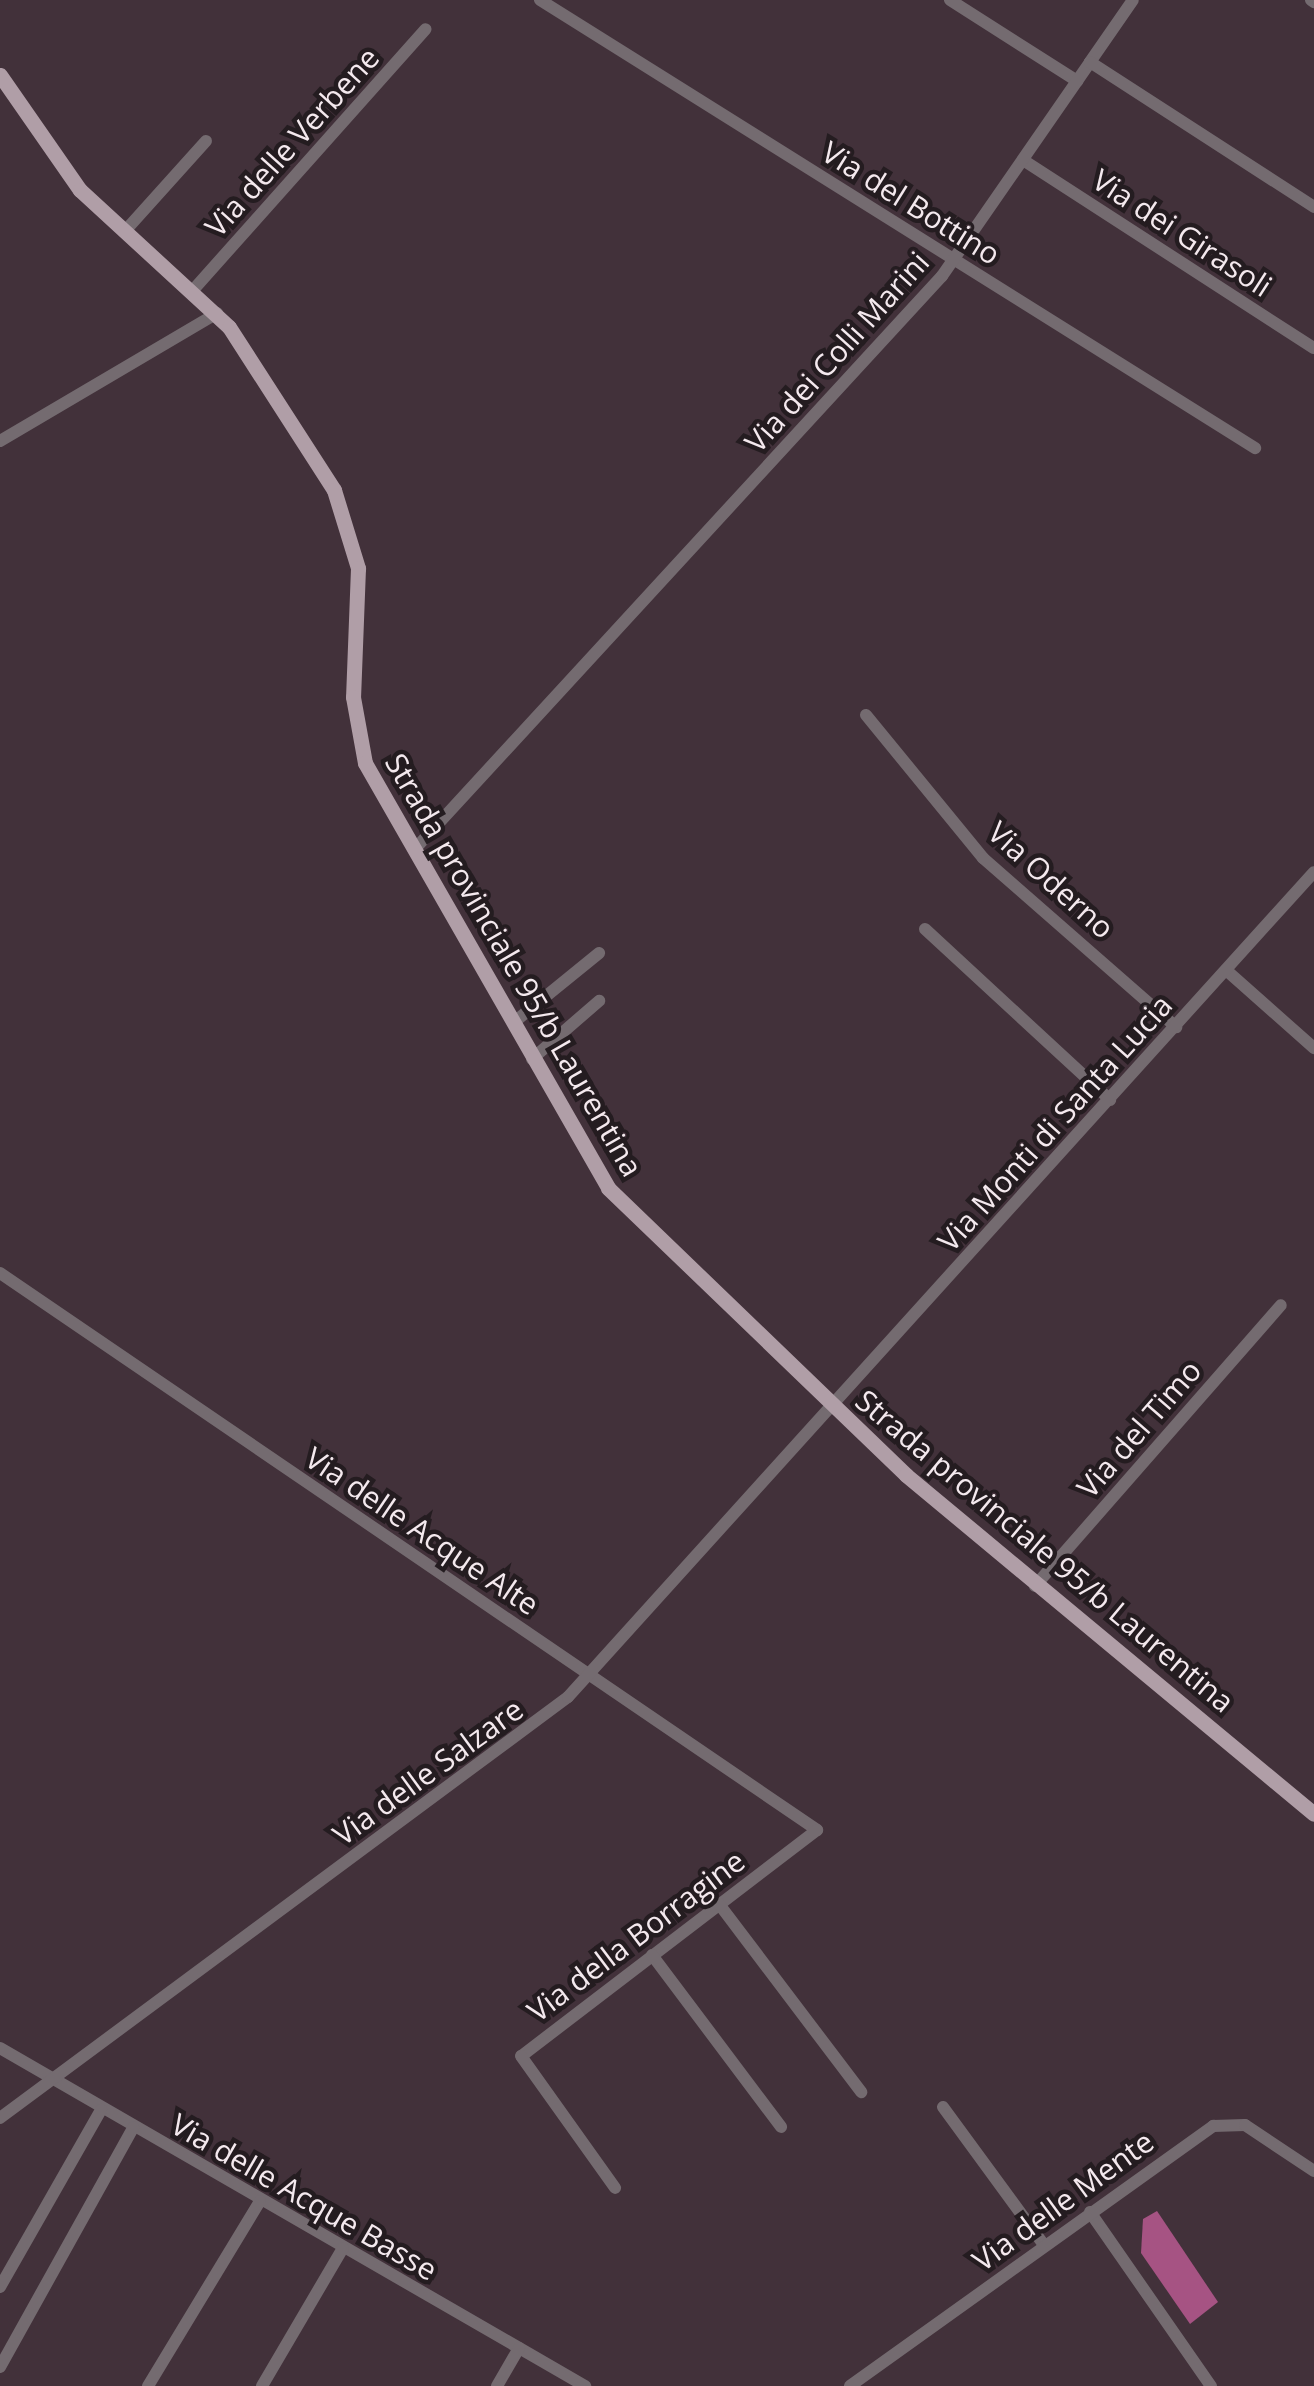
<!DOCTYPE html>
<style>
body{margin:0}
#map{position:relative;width:1314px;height:2386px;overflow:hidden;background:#42313a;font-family:"Open Sans",sans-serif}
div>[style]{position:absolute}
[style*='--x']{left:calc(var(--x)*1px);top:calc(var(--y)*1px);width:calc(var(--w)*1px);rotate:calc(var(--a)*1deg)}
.water>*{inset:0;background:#a65383}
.minor>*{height:12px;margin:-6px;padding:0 6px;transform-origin:6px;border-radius:6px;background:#746b70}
.major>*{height:15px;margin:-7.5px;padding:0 7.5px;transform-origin:7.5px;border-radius:7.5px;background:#b09ea7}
span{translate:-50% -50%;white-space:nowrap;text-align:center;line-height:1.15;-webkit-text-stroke:9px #241c20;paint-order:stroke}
.street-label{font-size:30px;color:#f4e9ee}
</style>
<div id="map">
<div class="water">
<i style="clip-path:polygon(1157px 2211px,1218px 2302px,1190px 2324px,1141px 2253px,1143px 2219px)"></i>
</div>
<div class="minor">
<i style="--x:540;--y:0;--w:844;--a:32.07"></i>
<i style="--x:950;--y:0;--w:151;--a:32.5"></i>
<i style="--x:1311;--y:0;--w:4;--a:34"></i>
<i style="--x:1090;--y:62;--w:75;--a:-55.3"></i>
<i style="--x:1023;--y:160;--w:346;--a:32.9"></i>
<i style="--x:125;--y:231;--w:121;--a:-48"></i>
<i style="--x:194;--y:289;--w:348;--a:-48.3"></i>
<i style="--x:0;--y:441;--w:252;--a:-30.5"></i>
<i style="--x:866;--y:715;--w:185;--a:50.7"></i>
<i style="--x:983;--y:858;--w:257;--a:41.2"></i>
<i style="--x:414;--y:850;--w:780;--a:-47.39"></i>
<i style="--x:942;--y:276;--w:260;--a:-55.3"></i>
<i style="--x:1090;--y:62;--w:267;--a:32.9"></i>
<i style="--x:925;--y:929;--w:252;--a:42.7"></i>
<i style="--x:1226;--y:970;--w:118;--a:41.6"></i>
<i style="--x:513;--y:1023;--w:111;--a:-39.1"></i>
<i style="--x:532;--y:1059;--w:89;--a:-40.9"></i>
<i style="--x:0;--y:1273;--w:989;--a:34.28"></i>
<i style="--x:817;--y:1830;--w:372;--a:142.6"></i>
<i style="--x:521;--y:2056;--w:162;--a:54.5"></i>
<i style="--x:1035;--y:1586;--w:373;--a:-48.8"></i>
<i style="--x:719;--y:1904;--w:236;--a:52.9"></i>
<i style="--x:652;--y:1955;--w:215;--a:53.1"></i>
<i style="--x:0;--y:2048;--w:676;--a:30.02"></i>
<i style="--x:943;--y:2107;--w:171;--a:53.8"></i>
<i style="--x:0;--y:2118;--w:707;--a:-36.55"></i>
<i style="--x:568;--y:1697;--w:1112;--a:-47.88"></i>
<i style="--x:1090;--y:2212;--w:212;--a:55.2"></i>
<i style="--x:0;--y:2287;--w:204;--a:-60.3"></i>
<i style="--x:0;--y:2367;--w:274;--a:-60.9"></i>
<i style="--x:148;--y:2386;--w:216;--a:-58.8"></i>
<i style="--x:262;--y:2386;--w:160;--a:-59.6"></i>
<i style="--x:497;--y:2386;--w:44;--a:-59.9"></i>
<i style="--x:850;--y:2386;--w:447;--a:-35.6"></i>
<i style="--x:1213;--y:2126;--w:32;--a:-2"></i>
<i style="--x:1245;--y:2125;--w:83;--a:33.7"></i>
</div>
<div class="major">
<i style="--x:0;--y:75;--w:140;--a:55.2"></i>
<i style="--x:80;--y:190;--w:202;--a:42.6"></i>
<i style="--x:229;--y:327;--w:194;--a:57.2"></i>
<i style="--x:334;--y:490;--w:82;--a:72.9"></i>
<i style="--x:358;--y:568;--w:129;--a:92.2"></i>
<i style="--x:353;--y:697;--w:67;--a:79.7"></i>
<i style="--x:365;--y:763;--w:490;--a:60.2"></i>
<i style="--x:608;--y:1188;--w:414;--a:43.9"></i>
<i style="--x:906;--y:1475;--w:530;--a:39.72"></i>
</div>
<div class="street-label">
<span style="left:292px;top:142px;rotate:-48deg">Via delle Verbene</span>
<span style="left:911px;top:203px;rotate:32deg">Via del Bottino</span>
<span style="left:1182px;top:233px;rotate:33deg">Via dei Girasoli</span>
<span style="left:837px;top:352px;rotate:-48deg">Via dei Colli Marini</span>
<span style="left:1051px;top:880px;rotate:42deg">Via Oderno</span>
<span style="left:514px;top:965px;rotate:60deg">Strada provinciale 95/b Laurentina</span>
<span style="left:1055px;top:1123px;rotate:-48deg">Via Monti di Santa Lucia</span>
<span style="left:1139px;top:1429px;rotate:-49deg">Via del Timo</span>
<span style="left:422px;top:1531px;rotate:34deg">Via delle Acque Alte</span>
<span style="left:1045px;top:1551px;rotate:40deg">Strada provinciale 95/b Laurentina</span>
<span style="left:428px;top:1772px;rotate:-36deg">Via delle Salzare</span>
<span style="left:636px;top:1936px;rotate:-37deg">Via della Borragine</span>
<span style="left:304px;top:2197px;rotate:30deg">Via delle Acque Basse</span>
<span style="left:1063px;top:2201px;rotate:-36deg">Via delle Mente</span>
</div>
</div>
